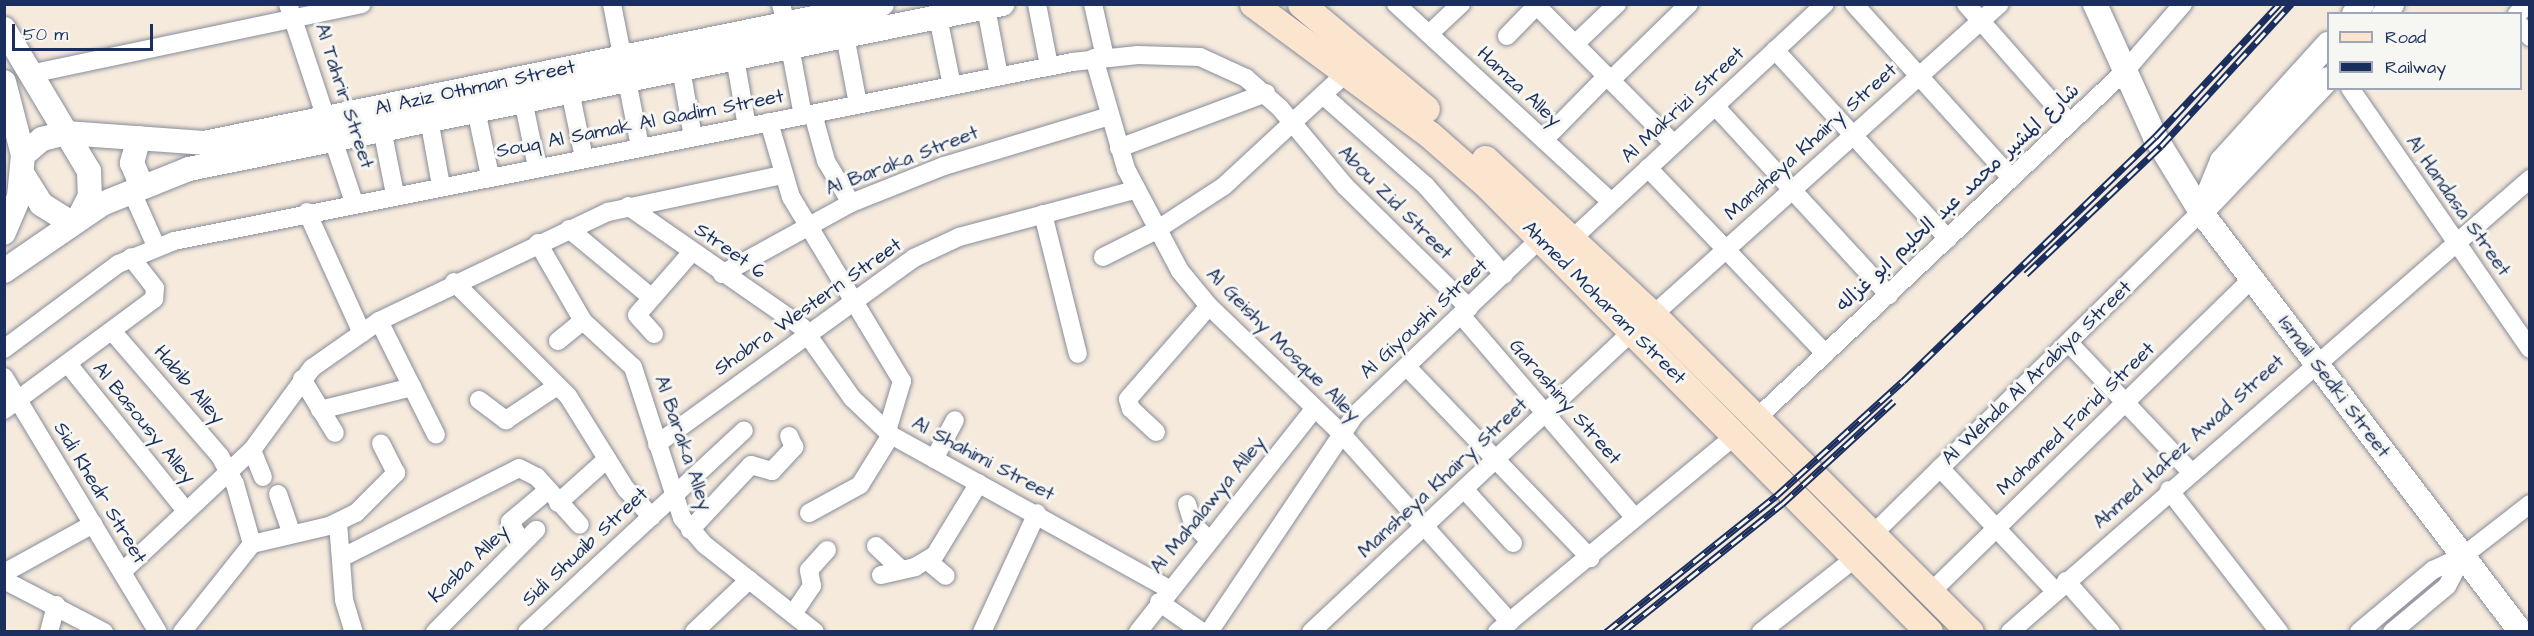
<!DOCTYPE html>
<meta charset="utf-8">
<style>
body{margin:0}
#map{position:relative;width:2534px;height:636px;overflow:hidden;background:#f5eadb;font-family:"Architects Daughter","Playpen Sans Arabic",sans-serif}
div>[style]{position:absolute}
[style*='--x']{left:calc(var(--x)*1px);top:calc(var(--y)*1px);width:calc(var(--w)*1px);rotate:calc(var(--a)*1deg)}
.roads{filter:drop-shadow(0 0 2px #888c9c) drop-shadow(0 0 2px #888c9c)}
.minor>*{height:18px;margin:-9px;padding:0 9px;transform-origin:9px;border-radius:9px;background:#fff}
.tertiary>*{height:24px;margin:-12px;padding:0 12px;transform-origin:12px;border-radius:12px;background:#fff}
.secondary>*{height:27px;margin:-13.5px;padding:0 13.5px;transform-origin:13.5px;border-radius:13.5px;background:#fce5cf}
.rail>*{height:7px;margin-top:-3.5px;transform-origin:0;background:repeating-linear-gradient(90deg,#f6f6f2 0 14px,#1b2f5e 0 28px);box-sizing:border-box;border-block:2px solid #1b2f5e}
span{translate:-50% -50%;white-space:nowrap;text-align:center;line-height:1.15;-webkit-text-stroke:6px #f6f6f2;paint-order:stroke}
.street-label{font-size:20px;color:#1b2f5e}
.frame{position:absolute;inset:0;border:6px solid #1b2f5e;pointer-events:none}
.legend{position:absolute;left:2327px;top:12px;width:195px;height:78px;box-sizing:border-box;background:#f6f6f2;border:2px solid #9ea6b7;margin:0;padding:8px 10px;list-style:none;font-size:18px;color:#1b2f5e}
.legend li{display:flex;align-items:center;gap:12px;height:30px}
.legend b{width:30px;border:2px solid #9ea6b7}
.scale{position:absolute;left:12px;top:24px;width:141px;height:27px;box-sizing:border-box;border:3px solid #1b2f5e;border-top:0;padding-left:8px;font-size:18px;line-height:21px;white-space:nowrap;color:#1b2f5e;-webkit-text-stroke:4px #f6f6f2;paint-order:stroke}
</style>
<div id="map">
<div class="roads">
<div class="minor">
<i style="--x:288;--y:4;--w:209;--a:71.6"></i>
<i style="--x:612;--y:4;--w:146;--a:78.9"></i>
<i style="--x:781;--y:4;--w:21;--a:76"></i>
<i style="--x:1037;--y:4;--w:63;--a:79"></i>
<i style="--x:1093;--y:4;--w:54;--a:77.2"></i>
<i style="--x:1396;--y:4;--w:292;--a:42.6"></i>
<i style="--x:1535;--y:4;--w:197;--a:45.2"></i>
<i style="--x:1854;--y:4;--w:234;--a:47.9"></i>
<i style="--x:1966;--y:4;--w:158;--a:48.8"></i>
<i style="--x:986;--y:8;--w:69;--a:79.2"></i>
<i style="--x:2517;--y:14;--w:16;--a:-40"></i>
<i style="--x:938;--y:17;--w:70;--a:78.5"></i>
<i style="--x:2520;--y:25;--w:16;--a:50"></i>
<i style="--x:1429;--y:34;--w:44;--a:-43.2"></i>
<i style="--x:845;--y:36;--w:69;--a:79.2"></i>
<i style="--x:1507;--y:36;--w:45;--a:-45.9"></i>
<i style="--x:1575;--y:44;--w:58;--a:-43.6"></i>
<i style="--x:790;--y:47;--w:70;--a:79.3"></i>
<i style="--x:1775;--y:50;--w:256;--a:47.5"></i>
<i style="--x:735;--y:58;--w:70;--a:80.1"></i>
<i style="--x:1094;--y:58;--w:116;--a:73.9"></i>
<i style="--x:1126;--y:169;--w:115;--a:62.1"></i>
<i style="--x:1180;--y:271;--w:45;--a:50.4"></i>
<i style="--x:1209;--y:306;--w:182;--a:43.9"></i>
<i style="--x:1340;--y:432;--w:255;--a:48.2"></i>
<i style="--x:681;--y:69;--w:69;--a:80"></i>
<i style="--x:30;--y:74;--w:339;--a:-11.9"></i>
<i style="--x:1611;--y:80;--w:109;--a:-44.3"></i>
<i style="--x:2350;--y:88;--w:317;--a:55.4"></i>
<i style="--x:570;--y:91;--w:68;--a:78.2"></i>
<i style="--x:1324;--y:96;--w:136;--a:41.4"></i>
<i style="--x:1426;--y:186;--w:118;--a:48.8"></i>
<i style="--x:523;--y:100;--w:68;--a:78.2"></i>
<i style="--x:1715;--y:106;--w:257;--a:47.4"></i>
<i style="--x:476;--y:110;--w:67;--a:78"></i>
<i style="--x:813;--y:114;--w:49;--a:74.5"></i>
<i style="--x:826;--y:161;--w:49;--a:59.2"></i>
<i style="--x:429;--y:119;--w:68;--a:79.8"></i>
<i style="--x:769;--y:122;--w:78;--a:73.7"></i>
<i style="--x:791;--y:197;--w:215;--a:58.9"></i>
<i style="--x:902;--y:381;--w:52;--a:106.7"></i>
<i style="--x:382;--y:129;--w:66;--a:78.7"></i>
<i style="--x:1544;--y:140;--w:90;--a:-45.5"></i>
<i style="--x:1119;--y:148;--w:157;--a:-20.5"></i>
<i style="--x:1648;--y:168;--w:257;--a:46.3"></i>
<i style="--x:131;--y:190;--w:61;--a:65.9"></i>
<i style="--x:628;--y:206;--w:212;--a:34.8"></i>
<i style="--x:802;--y:327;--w:87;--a:54.8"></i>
<i style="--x:852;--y:398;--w:54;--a:43.5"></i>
<i style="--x:891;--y:435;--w:318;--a:29"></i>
<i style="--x:307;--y:212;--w:133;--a:65.6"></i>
<i style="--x:1043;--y:214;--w:144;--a:76"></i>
<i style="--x:569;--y:229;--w:107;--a:39.7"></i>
<i style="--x:1572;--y:239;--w:345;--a:-42.9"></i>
<i style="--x:538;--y:243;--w:90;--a:60"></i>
<i style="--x:583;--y:321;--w:68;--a:42.6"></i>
<i style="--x:633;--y:367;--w:159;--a:72"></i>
<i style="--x:682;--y:518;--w:35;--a:50"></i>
<i style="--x:705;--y:545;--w:140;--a:38.3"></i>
<i style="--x:1103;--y:257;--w:58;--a:-26.6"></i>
<i style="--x:1155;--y:231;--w:82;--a:-33.1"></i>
<i style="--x:1224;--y:186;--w:166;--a:-42.8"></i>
<i style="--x:722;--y:274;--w:147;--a:-28.8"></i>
<i style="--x:851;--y:203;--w:100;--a:-21.7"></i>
<i style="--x:944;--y:166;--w:173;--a:-16.8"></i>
<i style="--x:454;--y:282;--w:161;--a:45"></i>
<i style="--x:568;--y:396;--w:110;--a:58.1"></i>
<i style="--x:626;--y:489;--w:38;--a:47"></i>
<i style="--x:1461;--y:315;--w:267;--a:49.4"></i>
<i style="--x:1653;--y:315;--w:466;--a:-41.9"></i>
<i style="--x:379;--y:321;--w:127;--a:63.4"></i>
<i style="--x:112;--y:331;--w:165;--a:49.2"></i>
<i style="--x:220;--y:456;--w:32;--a:62"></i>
<i style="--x:235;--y:484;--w:62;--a:74.2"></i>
<i style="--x:654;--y:334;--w:25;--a:-132"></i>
<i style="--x:637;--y:315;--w:84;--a:-48.9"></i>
<i style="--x:558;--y:341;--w:32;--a:-39"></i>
<i style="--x:2069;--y:343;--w:176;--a:46.6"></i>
<i style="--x:4;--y:349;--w:142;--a:-36.7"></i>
<i style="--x:118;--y:264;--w:61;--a:-22.3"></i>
<i style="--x:174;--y:241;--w:916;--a:-11.27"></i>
<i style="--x:1072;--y:62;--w:66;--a:-6.1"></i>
<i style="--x:1138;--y:55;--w:62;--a:1.8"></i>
<i style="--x:1200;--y:57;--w:51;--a:24.5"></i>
<i style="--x:1246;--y:78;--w:45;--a:41.4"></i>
<i style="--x:1280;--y:108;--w:102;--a:50.2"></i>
<i style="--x:1345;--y:186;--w:174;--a:44.5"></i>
<i style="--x:68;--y:364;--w:189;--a:51.2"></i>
<i style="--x:1407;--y:367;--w:265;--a:46.2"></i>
<i style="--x:4;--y:377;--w:298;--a:58.9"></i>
<i style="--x:302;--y:379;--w:63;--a:58.6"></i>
<i style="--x:479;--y:400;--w:34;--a:37"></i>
<i style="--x:506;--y:420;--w:61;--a:-33.7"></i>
<i style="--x:4;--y:410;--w:187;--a:-36.5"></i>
<i style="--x:154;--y:299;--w:11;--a:-85"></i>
<i style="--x:155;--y:288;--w:39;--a:-128"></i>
<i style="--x:320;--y:410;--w:95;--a:-14"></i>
<i style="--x:1757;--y:418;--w:506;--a:-43.32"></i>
<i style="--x:2125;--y:71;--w:89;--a:-49.1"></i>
<i style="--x:1156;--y:432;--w:34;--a:-137"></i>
<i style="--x:1131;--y:409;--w:10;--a:-107"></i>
<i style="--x:1128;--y:399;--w:123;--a:-48.9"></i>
<i style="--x:657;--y:444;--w:317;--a:-35.9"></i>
<i style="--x:914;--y:258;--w:50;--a:-25"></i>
<i style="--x:959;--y:237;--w:182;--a:-15"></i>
<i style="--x:252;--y:450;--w:29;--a:68"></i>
<i style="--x:934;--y:459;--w:44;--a:-61.7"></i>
<i style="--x:1940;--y:468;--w:168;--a:46.9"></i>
<i style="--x:1464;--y:489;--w:73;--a:47.8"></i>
<i style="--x:2169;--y:490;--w:180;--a:52.2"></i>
<i style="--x:278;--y:494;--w:39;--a:71"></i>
<i style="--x:558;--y:503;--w:66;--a:-41.9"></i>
<i style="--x:1187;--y:504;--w:21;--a:73"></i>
<i style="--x:1193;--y:524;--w:23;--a:45"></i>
<i style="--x:809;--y:513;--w:58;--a:-28.8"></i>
<i style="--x:860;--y:485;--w:59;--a:-58.2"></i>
<i style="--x:338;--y:523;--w:77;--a:85.5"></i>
<i style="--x:344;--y:600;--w:34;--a:73"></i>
<i style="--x:690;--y:530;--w:89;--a:-46.8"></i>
<i style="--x:751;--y:465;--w:22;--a:16"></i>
<i style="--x:772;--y:471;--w:33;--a:-47"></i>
<i style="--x:794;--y:447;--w:12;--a:-114"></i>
<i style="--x:1873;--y:534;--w:460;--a:-44.5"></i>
<i style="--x:522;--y:543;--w:24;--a:-120"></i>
<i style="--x:510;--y:522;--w:50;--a:-40.1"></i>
<i style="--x:876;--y:546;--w:35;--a:43"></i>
<i style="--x:341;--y:558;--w:199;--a:-26.8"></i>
<i style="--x:519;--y:468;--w:20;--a:27"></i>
<i style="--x:537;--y:477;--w:64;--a:48.1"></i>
<i style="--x:928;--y:561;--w:23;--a:40"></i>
<i style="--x:122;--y:572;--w:178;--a:-43.2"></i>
<i style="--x:252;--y:450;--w:102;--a:-53.8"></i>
<i style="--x:312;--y:368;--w:82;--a:-35"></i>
<i style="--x:379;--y:321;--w:254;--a:-25.5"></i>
<i style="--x:608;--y:212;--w:178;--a:-12"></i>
<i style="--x:4;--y:573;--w:102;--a:-28.8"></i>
<i style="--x:881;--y:575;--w:35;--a:-13"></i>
<i style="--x:915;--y:567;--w:23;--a:-31"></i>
<i style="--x:935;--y:555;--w:84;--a:-58.6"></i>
<i style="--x:4;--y:580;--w:113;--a:27.5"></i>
<i style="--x:2066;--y:581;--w:68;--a:48.6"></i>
<i style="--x:1931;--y:592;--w:448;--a:-44.3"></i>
<i style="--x:1159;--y:602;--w:52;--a:34.9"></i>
<i style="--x:793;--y:614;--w:34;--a:-56"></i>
<i style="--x:812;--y:586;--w:16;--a:-101"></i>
<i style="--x:809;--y:570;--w:27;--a:-48"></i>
<i style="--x:49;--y:632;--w:28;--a:-75"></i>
<i style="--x:182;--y:632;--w:112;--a:-51.5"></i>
<i style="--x:252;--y:544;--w:79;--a:-13.2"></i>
<i style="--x:329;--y:526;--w:30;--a:-26"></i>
<i style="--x:356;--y:513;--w:57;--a:-45"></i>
<i style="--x:396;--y:473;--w:33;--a:-117"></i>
<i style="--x:435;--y:632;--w:144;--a:-45.3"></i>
<i style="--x:527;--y:632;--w:296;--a:-42.9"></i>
<i style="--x:694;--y:632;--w:76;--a:-43.4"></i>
<i style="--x:982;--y:632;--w:131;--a:-65.2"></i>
<i style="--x:1138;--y:632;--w:285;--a:-51.7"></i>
<i style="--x:1209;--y:632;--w:260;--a:-56.1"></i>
<i style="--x:1354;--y:416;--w:268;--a:-43.6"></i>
<i style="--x:1311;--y:632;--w:439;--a:-43.1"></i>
<i style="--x:1497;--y:632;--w:311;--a:-39.5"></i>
<i style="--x:1761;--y:632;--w:123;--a:-38.1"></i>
<i style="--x:2010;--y:632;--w:690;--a:-41.06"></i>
<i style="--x:2359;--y:632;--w:97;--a:-40"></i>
<i style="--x:2433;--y:570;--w:33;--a:-25"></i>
<i style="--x:2463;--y:556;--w:85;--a:-37.8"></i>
<i style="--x:2392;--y:632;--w:72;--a:-39.9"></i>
<i style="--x:2447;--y:586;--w:34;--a:-62"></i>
</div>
<div class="tertiary">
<i style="--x:2095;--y:4;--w:146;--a:65.7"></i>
<i style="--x:2155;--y:137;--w:88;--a:58.5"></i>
<i style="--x:2201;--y:212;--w:528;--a:52.7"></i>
<i style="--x:2354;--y:14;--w:13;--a:-51"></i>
<i style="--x:2384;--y:14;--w:13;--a:-51"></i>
<i style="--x:4;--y:29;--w:165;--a:59.1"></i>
<i style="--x:89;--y:171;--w:25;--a:88"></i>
<i style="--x:90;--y:196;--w:25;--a:117"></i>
<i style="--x:4;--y:82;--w:75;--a:75.4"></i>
<i style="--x:23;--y:155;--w:42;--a:95.4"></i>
<i style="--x:19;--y:197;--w:39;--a:113"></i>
<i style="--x:139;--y:138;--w:26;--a:106"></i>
<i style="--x:132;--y:163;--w:25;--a:67"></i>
<i style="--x:23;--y:155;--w:25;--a:-40"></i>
<i style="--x:42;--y:139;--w:25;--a:-14"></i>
<i style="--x:66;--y:133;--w:138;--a:4.1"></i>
<i style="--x:204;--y:143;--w:692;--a:-11.59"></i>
<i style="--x:22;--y:173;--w:36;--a:58"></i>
<i style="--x:41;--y:204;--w:36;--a:32"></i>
<i style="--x:2207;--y:206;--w:175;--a:-46.4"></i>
<i style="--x:2201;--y:212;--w:55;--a:-67.6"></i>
<i style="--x:2222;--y:161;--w:158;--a:-47.8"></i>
<i style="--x:4;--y:271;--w:119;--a:-34.4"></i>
<i style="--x:102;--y:204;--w:94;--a:-21.9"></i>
<i style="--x:189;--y:169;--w:830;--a:-11.47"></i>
</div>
<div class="secondary">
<i style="--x:1253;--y:4;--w:219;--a:36.5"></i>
<i style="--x:1429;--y:134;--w:79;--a:41.4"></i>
<i style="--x:1488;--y:186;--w:627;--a:45.32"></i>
<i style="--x:1301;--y:4;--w:163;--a:40"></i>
<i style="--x:1485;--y:159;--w:229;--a:42.9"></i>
<i style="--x:1653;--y:315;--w:448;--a:45"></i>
</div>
</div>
<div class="rail">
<i style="--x:2026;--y:274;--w:186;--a:-43.5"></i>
<i style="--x:2161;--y:146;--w:193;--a:-47.5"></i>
<i style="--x:1606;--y:632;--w:218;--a:-38.7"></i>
<i style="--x:1776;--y:496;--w:171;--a:-42.2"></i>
<i style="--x:1903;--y:381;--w:351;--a:-44.1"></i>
<i style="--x:2155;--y:137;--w:182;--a:-47"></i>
<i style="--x:1622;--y:632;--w:205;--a:-38.7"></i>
<i style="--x:1782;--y:504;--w:152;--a:-42.6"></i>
</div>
<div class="street-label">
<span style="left:1519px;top:87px;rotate:43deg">Hamza Alley</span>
<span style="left:475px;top:88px;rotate:-12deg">Al Aziz Othman Street</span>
<span style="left:344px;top:96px;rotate:72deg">Al Tahrir Street</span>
<span style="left:1683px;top:105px;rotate:-43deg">Al Makrizi Street</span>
<span style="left:640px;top:124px;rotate:-11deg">Souq Al Samak Al Qadim Street</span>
<span style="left:1811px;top:142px;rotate:-42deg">Mansheya Khairy Street</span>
<span style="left:902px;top:161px;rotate:-21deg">Al Baraka Street</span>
<span style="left:1958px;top:198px;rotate:-43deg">شارع المشير محمد عبد الحليم ابو غزاله</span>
<span style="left:1395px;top:203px;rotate:45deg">Abou Zid Street</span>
<span style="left:2458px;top:206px;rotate:55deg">Al Handasa Street</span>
<span style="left:730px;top:251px;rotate:35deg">Street 6</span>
<span style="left:1604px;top:303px;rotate:45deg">Ahmed Moharam Street</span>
<span style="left:808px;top:307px;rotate:-35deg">Shobra Western Street</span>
<span style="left:1424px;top:319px;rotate:-43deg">Al Giyoushi Street</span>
<span style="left:1283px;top:345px;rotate:45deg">Al Geishy Mosque Alley</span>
<span style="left:2037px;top:373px;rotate:-44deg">Al Wehda Al Arabiya Street</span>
<span style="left:189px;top:385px;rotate:49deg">Habib Alley</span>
<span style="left:2334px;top:387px;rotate:53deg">Ismail Sedki Street</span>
<span style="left:1565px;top:402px;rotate:49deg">Garashiny Street</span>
<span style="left:2076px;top:419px;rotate:-44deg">Mohamed Farid Street</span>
<span style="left:144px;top:423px;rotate:51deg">Al Basousy Alley</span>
<span style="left:2189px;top:442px;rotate:-42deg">Ahmed Hafez Awad Street</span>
<span style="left:683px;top:443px;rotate:71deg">Al Baraka Alley</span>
<span style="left:983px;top:459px;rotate:28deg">Al Shahimi Street</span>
<span style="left:1443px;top:478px;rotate:-43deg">Mansheya Khairy Street</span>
<span style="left:100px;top:493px;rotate:59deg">Sidi Khedr Street</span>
<span style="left:1208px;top:505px;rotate:-51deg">Al Mahalawya Alley</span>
<span style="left:585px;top:547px;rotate:-43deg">Sidi Shuaib Street</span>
<span style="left:469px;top:564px;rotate:-44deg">Kasba Alley</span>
</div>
<div class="frame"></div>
<ul class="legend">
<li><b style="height:8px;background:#fce5cf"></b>Road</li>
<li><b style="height:8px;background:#1b2f5e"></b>Railway</li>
</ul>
<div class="scale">50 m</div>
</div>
